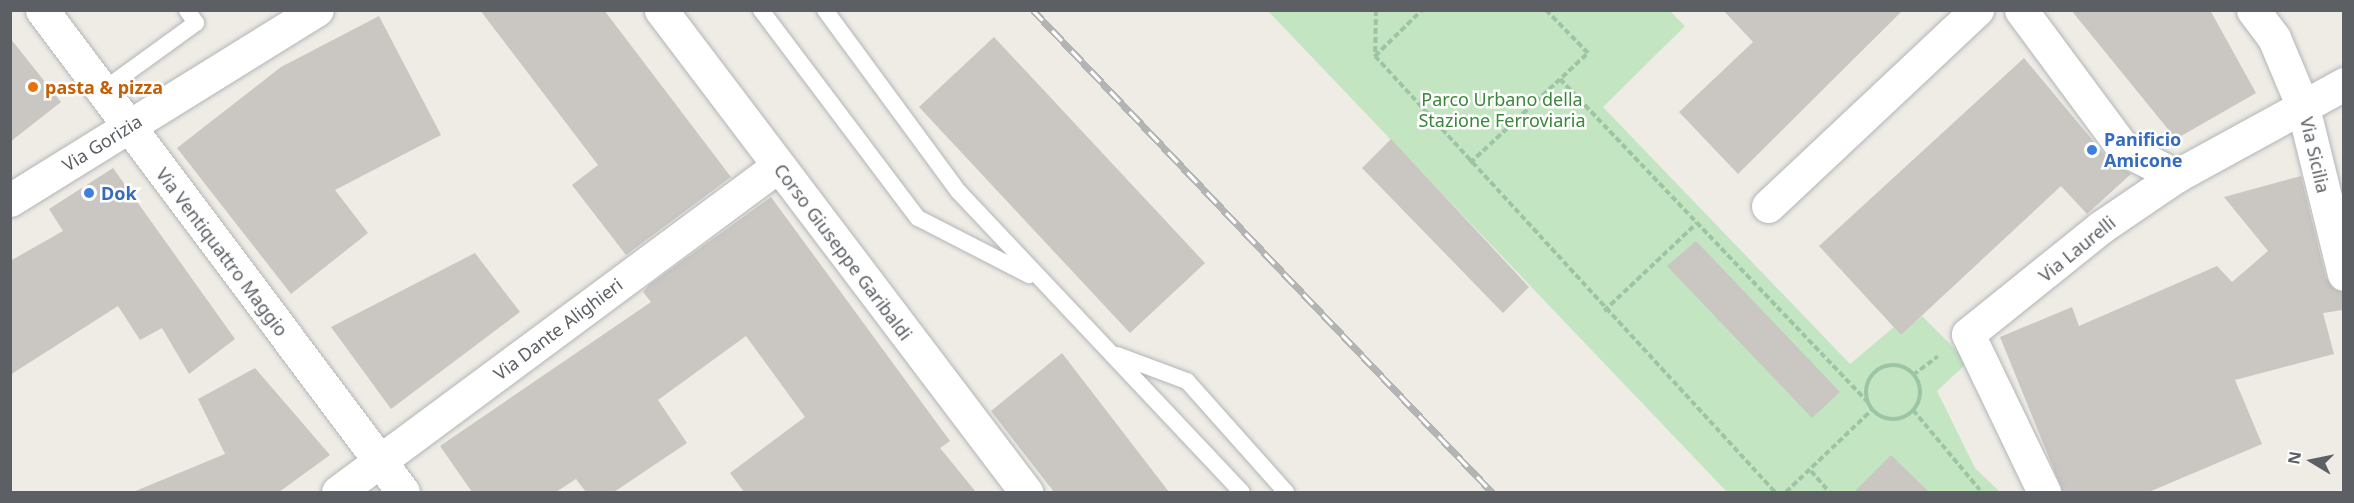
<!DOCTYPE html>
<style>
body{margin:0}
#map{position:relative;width:2354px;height:503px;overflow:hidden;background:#eeece5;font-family:"Noto Sans",sans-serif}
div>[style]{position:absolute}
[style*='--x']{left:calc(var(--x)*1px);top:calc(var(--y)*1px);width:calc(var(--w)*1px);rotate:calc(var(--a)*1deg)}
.green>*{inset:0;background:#c3e5c2}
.building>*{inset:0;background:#cac7c2}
.path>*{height:4px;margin-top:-2px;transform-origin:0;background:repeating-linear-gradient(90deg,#9cc5a6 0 6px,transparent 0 9px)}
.path>.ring{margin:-2px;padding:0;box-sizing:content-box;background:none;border:4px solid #9cc5a6;border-radius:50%}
.roads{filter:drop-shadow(0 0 2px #b2b5b9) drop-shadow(0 0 2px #b2b5b9)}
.service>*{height:16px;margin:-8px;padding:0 8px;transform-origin:8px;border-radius:8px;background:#fff}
.minor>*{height:33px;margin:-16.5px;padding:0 16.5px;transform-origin:16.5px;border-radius:16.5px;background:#fff}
.secondary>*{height:33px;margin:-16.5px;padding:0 16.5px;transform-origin:16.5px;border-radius:16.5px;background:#fff}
.rail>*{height:7px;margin-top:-3.5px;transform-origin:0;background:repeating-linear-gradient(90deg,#fff 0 14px,#b3b4b4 0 28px);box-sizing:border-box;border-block:2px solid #b3b4b4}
.dots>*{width:16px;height:16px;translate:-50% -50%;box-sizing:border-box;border:3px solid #fff;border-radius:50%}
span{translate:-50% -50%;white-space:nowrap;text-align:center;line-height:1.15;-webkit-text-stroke:5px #fff;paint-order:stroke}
.food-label{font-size:18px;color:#c56008;font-weight:700}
.left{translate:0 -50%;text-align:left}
.park-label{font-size:18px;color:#3a863b}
.shop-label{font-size:18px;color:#366cbe;font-weight:700}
.street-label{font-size:18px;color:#5c6064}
.frame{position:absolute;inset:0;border:12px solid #5c6064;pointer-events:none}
.north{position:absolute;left:2282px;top:431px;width:60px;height:60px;-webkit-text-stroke:4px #fff;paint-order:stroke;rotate:280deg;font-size:16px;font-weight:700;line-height:24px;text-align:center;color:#5c6064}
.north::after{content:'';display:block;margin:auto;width:21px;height:27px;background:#5c6064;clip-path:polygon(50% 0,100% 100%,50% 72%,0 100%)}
</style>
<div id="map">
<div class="green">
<i style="clip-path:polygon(1268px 11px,1670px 11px,1685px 26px,1603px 107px,1850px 364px,1894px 327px,1901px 334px,1922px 316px,1968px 362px,1937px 391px,1975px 468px,2000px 492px,1727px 492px)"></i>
</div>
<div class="building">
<i style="clip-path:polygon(480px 10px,604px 10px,731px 177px,626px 255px,572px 185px,598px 165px)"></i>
<i style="clip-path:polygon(1723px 10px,1903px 10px,1738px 174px,1679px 112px,1753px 42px)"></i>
<i style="clip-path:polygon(2071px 10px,2210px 10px,2256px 93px,2176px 139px)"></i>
<i style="clip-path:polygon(379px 16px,441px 135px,335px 190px,368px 233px,291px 294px,177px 148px,281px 67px)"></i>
<i style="clip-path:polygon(994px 37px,1205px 263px,1130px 333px,919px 107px)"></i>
<i style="clip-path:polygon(10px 38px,61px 102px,10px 142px)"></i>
<i style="clip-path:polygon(2024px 58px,2109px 160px,2131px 174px,2087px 214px,2061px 186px,1901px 335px,1819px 246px)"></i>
<i style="clip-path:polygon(1391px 139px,1529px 287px,1503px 313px,1362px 168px)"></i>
<i style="clip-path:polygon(113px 168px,235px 339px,189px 374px,162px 328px,140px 340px,118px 306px,10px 375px,10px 261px,63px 231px,49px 209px)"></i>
<i style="clip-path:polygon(2301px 176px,2326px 278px,2343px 292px,2343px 310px,2323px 313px,2334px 354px,2235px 380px,2262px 444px,2149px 492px,2063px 492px,2000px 337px,2072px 307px,2079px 326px,2217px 266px,2232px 282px,2268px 251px,2224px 197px)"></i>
<i style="clip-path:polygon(771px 197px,950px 441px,940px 448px,976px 492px,744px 492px,730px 473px,805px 417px,746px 336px,658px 400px,687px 443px,614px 492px,586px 492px,576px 479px,556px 492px,472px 492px,440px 446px,651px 302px,643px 292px,649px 285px)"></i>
<i style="clip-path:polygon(1696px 241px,1840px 392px,1812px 418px,1667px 266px)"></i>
<i style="clip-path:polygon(475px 253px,520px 312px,391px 409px,331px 327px)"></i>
<i style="clip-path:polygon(1062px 353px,1169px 492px,1054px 492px,991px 411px)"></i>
<i style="clip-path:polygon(255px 368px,330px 455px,279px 492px,133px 492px,225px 454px,198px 399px)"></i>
<i style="clip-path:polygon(1891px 455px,1929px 492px,1854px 492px)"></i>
</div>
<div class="path">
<i style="--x:1376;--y:10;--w:46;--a:91.2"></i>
<i style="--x:1375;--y:56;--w:592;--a:47.47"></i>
<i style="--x:1375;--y:56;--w:66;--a:-44.4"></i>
<i style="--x:1560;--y:79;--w:446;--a:46.4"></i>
<i style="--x:1470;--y:163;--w:161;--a:-43"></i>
<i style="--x:1588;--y:53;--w:60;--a:-134.3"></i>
<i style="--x:1604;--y:311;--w:128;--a:-43.4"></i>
<i class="ring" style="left:1866px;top:365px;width:50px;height:50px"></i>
<i style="--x:1913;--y:375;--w:31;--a:-37"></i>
<i style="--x:1913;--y:410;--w:104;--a:50.1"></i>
<i style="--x:1811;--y:471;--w:28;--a:49"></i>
<i style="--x:1786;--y:492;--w:120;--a:-43.7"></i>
</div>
<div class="roads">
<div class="service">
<i style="--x:761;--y:10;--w:261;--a:53"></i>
<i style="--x:918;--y:218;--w:125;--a:27.2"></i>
<i style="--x:825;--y:10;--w:225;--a:53.7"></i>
<i style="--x:958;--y:191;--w:414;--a:46.7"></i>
<i style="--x:102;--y:91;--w:116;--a:-35.9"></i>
<i style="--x:196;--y:23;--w:16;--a:-125"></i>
<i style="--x:1117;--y:355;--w:75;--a:20.4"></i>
<i style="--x:1187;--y:381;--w:149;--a:48.3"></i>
</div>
<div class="minor">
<i style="--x:2021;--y:10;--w:173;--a:53.5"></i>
<i style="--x:2124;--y:149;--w:59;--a:27.4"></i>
<i style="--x:2253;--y:10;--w:35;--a:53"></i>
<i style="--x:2274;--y:38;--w:75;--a:67.2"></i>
<i style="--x:2303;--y:107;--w:172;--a:76.2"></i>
<i style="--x:10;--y:200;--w:361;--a:-31.8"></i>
<i style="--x:1768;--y:206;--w:287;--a:-43.2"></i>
<i style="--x:338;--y:492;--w:548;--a:-36.54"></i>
<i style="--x:2044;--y:492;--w:175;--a:-115.7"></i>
<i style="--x:1968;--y:334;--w:171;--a:-38.8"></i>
<i style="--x:2101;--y:227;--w:91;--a:-34.2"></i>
<i style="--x:2176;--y:176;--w:192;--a:-28.7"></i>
</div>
<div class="secondary">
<i style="--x:42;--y:10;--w:602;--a:53.17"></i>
<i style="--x:661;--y:10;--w:605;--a:52.86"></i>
</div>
</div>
<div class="rail">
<i style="--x:1033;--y:10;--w:666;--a:46.4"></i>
</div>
<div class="dots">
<i style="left:33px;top:87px;background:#e8710a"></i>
<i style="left:2092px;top:150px;background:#3f7fe0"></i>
<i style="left:89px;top:193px;background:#3f7fe0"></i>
</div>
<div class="food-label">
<span class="left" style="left:45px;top:87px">pasta &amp; pizza</span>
</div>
<div class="park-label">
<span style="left:1502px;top:110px">Parco Urbano della<br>Stazione Ferroviaria</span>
</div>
<div class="shop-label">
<span class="left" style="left:2104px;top:150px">Panificio<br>Amicone</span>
<span class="left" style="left:101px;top:193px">Dok</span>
</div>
<div class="street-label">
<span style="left:102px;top:143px;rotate:-32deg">Via Gorizia</span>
<span style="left:2315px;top:155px;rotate:77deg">Via Sicilia</span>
<span style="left:2077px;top:249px;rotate:-39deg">Via Laurelli</span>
<span style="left:222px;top:252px;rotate:53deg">Via Ventiquattro Maggio</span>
<span style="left:843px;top:252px;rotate:53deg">Corso Giuseppe Garibaldi</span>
<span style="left:558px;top:329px;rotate:-37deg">Via Dante Alighieri</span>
</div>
<div class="frame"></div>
<div class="north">N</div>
</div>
